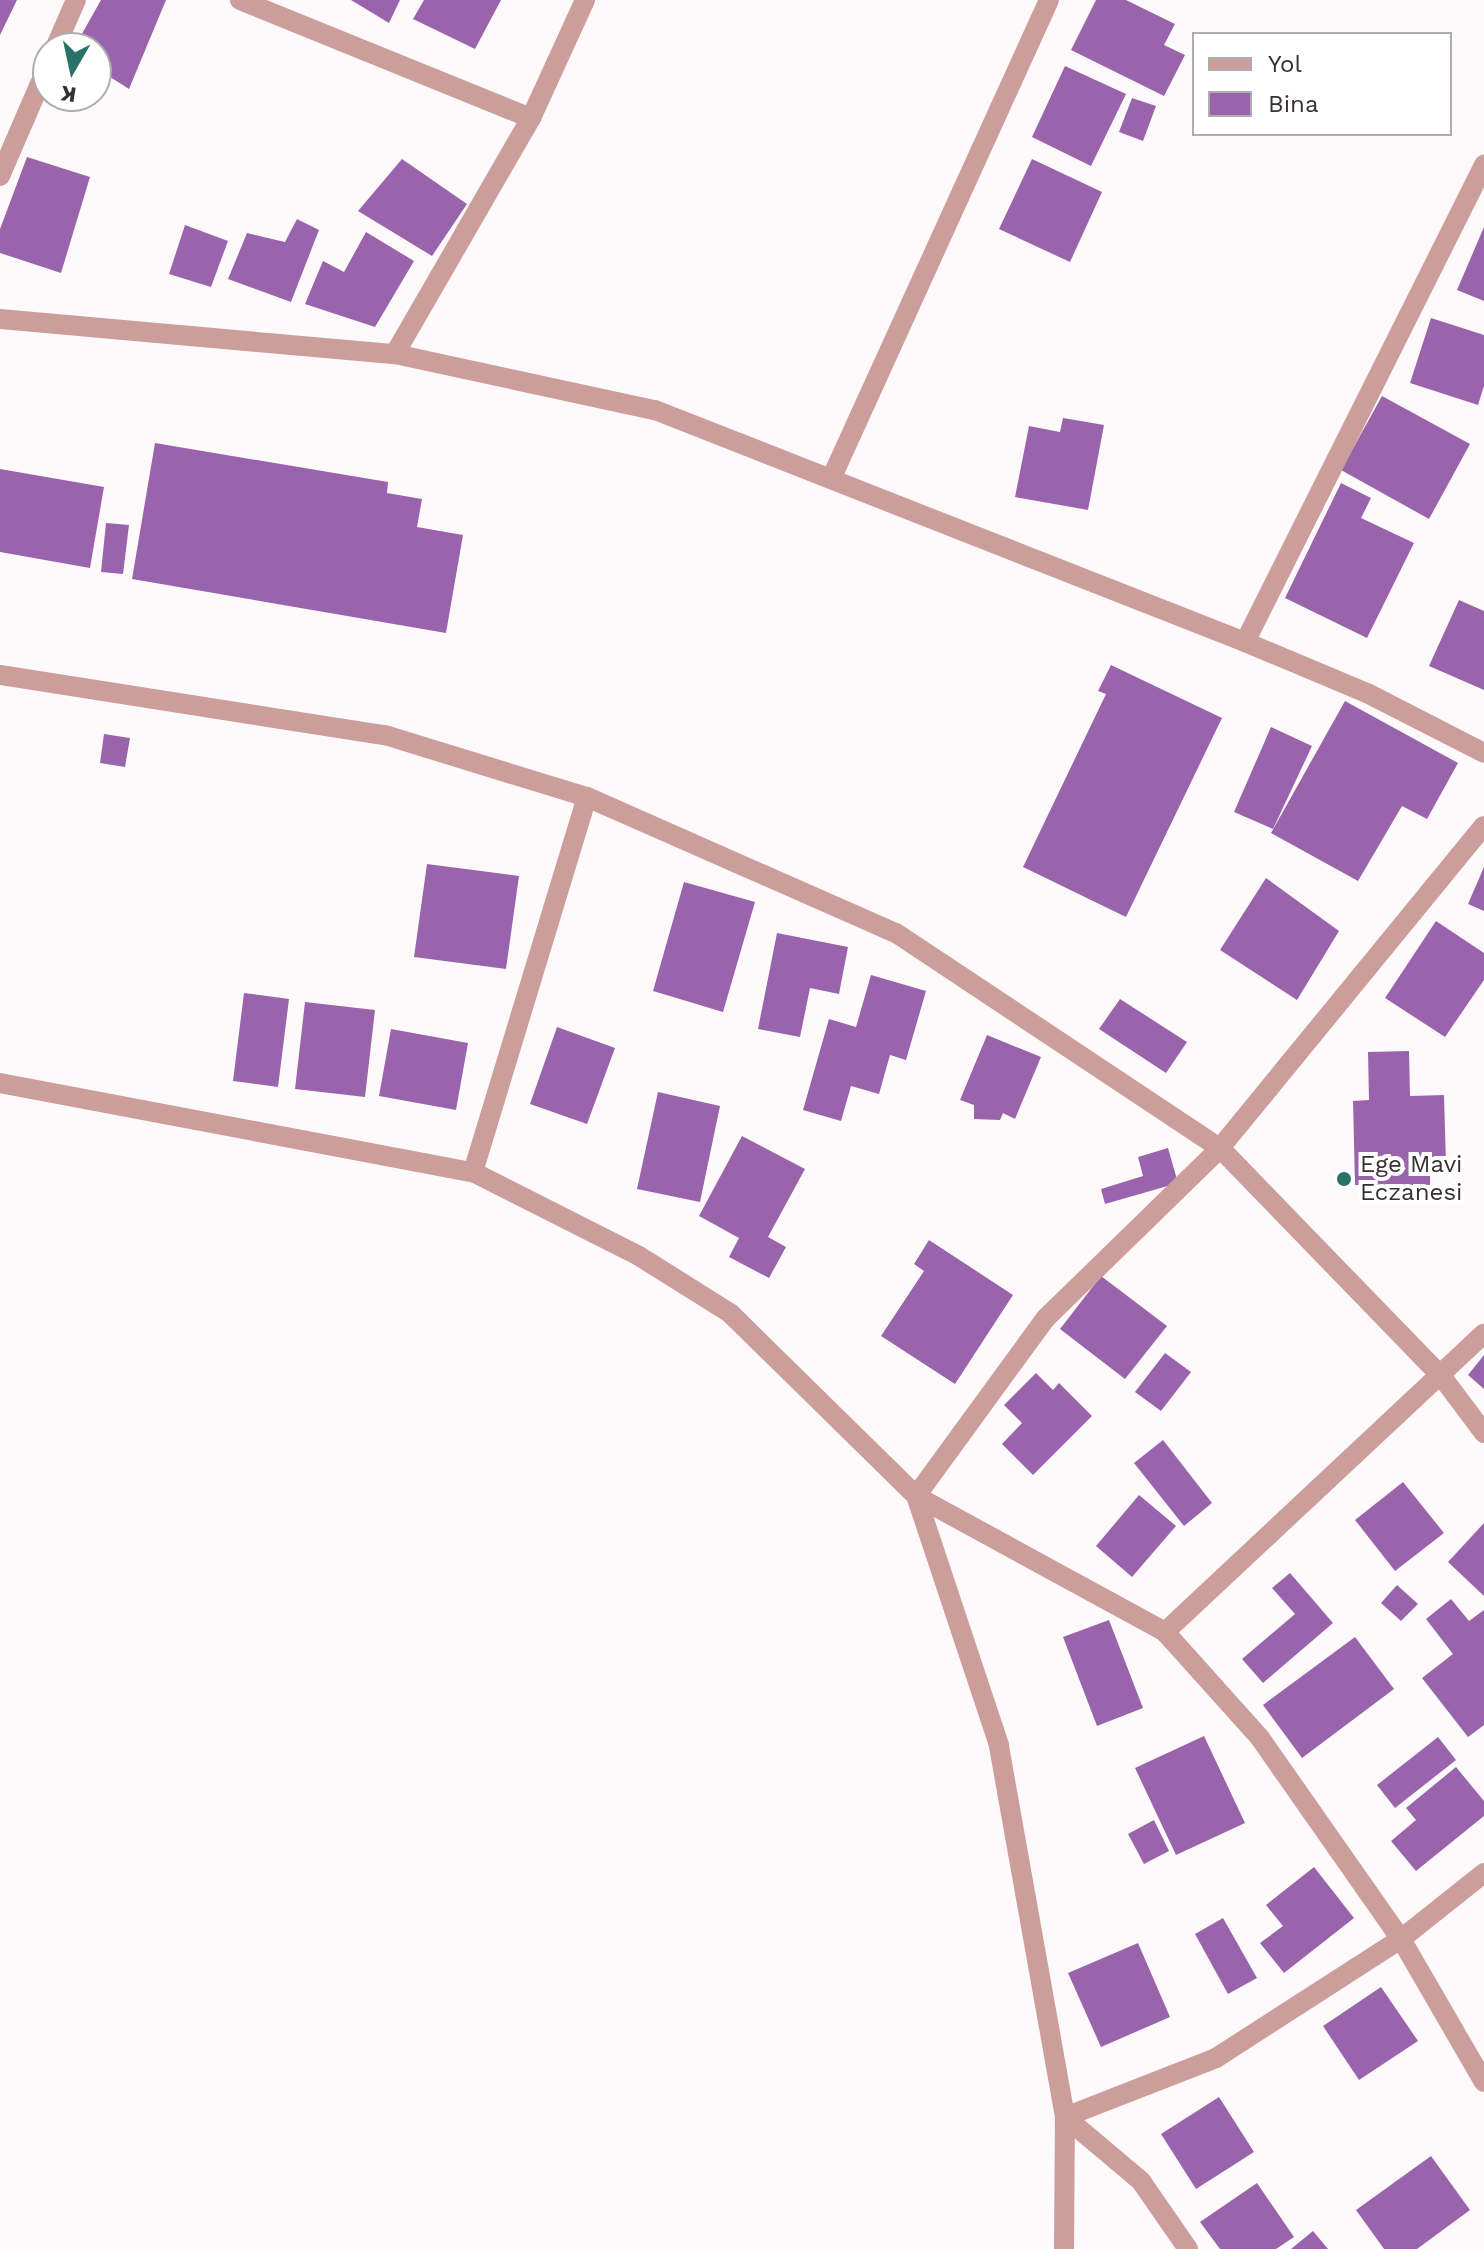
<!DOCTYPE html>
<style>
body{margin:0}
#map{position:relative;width:1484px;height:2249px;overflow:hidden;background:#fefafc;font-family:"Work Sans",sans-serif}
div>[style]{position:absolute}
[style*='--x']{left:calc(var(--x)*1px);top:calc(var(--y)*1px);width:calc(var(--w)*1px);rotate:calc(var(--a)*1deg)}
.building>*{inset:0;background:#9a64ac}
.minor>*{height:20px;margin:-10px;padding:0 10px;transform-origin:10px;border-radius:10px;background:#cb9d9b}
.dots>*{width:22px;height:22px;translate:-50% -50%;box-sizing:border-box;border:4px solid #fff;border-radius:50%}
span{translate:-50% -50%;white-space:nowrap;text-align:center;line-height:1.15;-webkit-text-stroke:8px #fff;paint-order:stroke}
.poi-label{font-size:24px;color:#373033}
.left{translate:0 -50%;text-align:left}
.legend{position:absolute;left:1192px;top:32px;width:260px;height:104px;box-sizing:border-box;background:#fff;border:2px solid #afacad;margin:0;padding:10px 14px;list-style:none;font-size:24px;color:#373033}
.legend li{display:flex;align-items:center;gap:16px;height:40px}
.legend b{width:40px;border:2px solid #afacad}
.north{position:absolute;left:32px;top:32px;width:80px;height:80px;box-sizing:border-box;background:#fff;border:2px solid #afacad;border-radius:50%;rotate:189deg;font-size:22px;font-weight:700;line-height:32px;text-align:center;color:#373033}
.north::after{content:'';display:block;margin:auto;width:28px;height:36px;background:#29726b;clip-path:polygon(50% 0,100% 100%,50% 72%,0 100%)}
</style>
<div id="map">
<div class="building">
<i style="clip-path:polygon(0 0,17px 0,0 35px)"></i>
<i style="clip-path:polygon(101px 0,166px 0,129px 89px,96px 68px,96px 48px,74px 48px)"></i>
<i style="clip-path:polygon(351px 0,400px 0,389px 23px)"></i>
<i style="clip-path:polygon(424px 0,501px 0,475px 49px,413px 19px)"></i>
<i style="clip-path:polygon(1096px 0,1126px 0,1175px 24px,1164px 45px,1185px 55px,1164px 96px,1071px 50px)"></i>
<i style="clip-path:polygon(1065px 66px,1126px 94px,1091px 166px,1032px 137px)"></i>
<i style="clip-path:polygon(1132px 98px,1156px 106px,1143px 141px,1119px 132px)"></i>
<i style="clip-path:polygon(27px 157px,90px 177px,61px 273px,0 253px,0 229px)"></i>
<i style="clip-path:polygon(402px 159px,467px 204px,432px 256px,358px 211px)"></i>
<i style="clip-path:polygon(1032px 159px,1102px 192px,1070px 262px,999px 229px)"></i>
<i style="clip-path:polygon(297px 219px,319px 230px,291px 302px,228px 279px,247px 233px,285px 242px)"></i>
<i style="clip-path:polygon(185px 225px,228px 241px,211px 287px,169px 274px)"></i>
<i style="clip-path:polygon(1484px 227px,1484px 301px,1457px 290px)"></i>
<i style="clip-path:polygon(366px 232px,414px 261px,375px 327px,305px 304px,323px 261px,344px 272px)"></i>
<i style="clip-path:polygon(1431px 318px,1484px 335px,1484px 386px,1478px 405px,1410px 383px)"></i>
<i style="clip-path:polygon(1382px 396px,1470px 444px,1429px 519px,1341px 470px)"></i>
<i style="clip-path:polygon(1063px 418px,1104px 425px,1088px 510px,1015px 497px,1029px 426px,1060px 432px)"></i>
<i style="clip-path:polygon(155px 443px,388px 482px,387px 493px,422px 499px,417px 527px,463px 535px,446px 633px,132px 579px)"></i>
<i style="clip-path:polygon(0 469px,104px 487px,90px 568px,0 552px)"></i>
<i style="clip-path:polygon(1341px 483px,1371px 498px,1361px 518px,1414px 543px,1367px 638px,1285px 598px)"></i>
<i style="clip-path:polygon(106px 523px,129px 525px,123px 574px,101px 572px)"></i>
<i style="clip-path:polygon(1459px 600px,1484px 611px,1484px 690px,1429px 666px)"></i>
<i style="clip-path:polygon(1111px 665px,1222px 718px,1126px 917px,1023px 867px,1106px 694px,1098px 691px)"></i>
<i style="clip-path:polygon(1345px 701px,1458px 763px,1427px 819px,1402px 806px,1358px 881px,1271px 833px)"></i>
<i style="clip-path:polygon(1271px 727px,1312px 746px,1273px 829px,1234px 812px)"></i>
<i style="clip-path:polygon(104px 734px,130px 738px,125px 767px,100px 763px)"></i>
<i style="clip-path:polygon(427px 864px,519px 876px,506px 969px,414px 957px)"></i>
<i style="clip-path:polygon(1484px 867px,1484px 911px,1468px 904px)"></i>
<i style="clip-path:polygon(1266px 878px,1339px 931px,1297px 1000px,1220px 950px)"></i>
<i style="clip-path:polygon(684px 882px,755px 902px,723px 1012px,653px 991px)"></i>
<i style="clip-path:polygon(1436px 921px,1484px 953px,1484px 980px,1445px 1037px,1385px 998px)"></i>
<i style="clip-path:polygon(777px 933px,848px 947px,839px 994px,810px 988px,800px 1037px,758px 1029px)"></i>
<i style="clip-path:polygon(871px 975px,926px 991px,906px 1060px,890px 1055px,879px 1094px,851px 1086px,841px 1121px,803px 1110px,829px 1019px,856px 1027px)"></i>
<i style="clip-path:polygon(244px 993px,289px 999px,278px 1087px,233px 1081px)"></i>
<i style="clip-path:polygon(1120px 999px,1187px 1042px,1166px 1073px,1099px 1029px)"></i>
<i style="clip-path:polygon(305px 1002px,375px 1010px,365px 1097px,295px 1089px)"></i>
<i style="clip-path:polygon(557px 1027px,615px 1048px,587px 1124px,530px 1104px)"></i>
<i style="clip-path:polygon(391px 1029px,468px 1043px,456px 1110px,379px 1096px)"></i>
<i style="clip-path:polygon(987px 1035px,1041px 1057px,1015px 1119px,1003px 1113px,1000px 1120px,974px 1119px,974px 1105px,960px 1100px)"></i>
<i style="clip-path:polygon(1409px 1051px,1410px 1096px,1444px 1095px,1446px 1164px,1430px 1164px,1430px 1185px,1355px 1185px,1353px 1101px,1369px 1100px,1368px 1052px)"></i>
<i style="clip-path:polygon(658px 1092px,720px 1106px,700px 1202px,637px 1189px)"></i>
<i style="clip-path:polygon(742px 1136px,805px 1169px,768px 1237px,786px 1247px,769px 1278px,729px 1257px,739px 1238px,699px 1216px)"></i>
<i style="clip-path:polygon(1168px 1148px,1178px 1183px,1105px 1204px,1101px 1189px,1143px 1176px,1138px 1157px)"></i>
<i style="clip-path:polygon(929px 1240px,1013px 1295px,955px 1384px,881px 1336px,924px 1271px,914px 1264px)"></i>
<i style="clip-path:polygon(1101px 1276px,1167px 1326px,1125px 1379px,1060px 1329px)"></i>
<i style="clip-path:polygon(1165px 1353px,1191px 1372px,1161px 1411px,1135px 1392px)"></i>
<i style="clip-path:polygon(1484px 1355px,1484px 1389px,1468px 1375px)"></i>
<i style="clip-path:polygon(1036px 1373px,1053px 1390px,1059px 1383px,1092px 1416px,1033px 1475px,1002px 1444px,1022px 1423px,1004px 1405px)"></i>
<i style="clip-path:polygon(1163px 1440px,1212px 1503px,1184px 1526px,1134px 1463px)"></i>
<i style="clip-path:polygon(1403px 1482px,1444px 1533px,1395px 1571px,1355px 1520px)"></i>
<i style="clip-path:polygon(1139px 1495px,1176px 1526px,1132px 1577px,1096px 1546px)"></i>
<i style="clip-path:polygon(1484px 1523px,1484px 1596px,1448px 1562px)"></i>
<i style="clip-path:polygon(1290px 1573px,1333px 1623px,1263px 1683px,1242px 1659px,1295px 1614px,1272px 1588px)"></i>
<i style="clip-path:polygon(1397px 1585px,1418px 1604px,1401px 1621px,1381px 1603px)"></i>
<i style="clip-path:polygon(1451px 1599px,1469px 1621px,1484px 1610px,1484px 1725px,1468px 1737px,1422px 1678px,1453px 1654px,1426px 1619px)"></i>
<i style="clip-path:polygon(1109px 1620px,1143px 1708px,1097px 1726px,1063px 1637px)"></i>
<i style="clip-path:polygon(1355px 1637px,1394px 1689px,1302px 1758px,1263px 1705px)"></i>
<i style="clip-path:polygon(1204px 1736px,1245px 1823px,1176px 1855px,1135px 1768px)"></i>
<i style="clip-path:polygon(1438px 1737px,1456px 1760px,1395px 1808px,1377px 1785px)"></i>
<i style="clip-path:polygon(1456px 1767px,1484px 1801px,1484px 1816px,1416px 1871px,1391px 1841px,1416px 1820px,1406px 1808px)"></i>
<i style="clip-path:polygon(1154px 1820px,1169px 1851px,1144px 1864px,1128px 1834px)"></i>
<i style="clip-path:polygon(1314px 1867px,1354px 1918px,1284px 1973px,1260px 1943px,1283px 1926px,1266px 1905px)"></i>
<i style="clip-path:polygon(1223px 1918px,1257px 1978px,1228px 1994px,1195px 1934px)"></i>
<i style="clip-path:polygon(1138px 1943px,1170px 2017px,1101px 2047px,1068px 1973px)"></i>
<i style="clip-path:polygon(1381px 1987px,1418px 2041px,1359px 2080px,1323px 2026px)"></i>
<i style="clip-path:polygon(1219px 2097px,1254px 2152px,1196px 2189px,1161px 2134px)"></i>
<i style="clip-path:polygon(1431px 2156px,1470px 2210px,1417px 2249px,1384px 2249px,1356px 2210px)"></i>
<i style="clip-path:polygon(1257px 2183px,1294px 2237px,1276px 2249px,1220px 2249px,1200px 2222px)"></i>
<i style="clip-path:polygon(1313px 2231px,1328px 2249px,1291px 2249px)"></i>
</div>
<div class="minor">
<i style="--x:240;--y:0;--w:314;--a:22.1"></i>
<i style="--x:531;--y:118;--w:272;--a:120"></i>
<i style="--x:55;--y:48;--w:52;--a:-66.4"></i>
<i style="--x:531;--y:118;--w:130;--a:-65.4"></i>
<i style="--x:0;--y:176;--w:121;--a:-66.6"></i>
<i style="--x:0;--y:319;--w:397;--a:5.1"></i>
<i style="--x:395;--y:354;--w:266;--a:12.2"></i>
<i style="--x:655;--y:410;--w:634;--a:21.47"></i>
<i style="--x:1245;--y:642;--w:132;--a:22.7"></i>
<i style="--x:1367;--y:693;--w:131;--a:27.1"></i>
<i style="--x:831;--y:479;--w:526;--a:-65.53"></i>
<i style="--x:1245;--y:642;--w:534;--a:-63.39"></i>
<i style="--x:0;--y:675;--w:390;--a:8.9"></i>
<i style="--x:385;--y:735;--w:211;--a:17.1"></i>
<i style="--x:587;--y:797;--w:338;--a:23.8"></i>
<i style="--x:896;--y:933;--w:389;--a:33.6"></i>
<i style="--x:1220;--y:1148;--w:319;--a:45.9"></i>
<i style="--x:1442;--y:1377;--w:70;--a:53.1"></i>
<i style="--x:0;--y:1083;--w:481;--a:10.7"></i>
<i style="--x:473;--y:1172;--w:186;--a:26.8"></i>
<i style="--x:639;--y:1256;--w:107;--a:32.1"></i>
<i style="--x:730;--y:1313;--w:261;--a:44.5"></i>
<i style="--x:916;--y:1496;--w:284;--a:28.6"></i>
<i style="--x:1165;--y:1632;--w:142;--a:48.1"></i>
<i style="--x:1260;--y:1738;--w:246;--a:55"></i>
<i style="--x:1401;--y:1939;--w:165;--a:59.9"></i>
<i style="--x:473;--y:1172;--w:392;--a:-73.1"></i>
<i style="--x:1165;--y:1632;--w:437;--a:-43.1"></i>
<i style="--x:1064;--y:2249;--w:132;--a:-89.6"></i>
<i style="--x:1065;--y:2117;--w:162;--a:-21.3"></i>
<i style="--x:1216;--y:2058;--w:220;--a:-32.8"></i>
<i style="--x:1401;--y:1939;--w:106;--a:-38.5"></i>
<i style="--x:1188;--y:2249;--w:83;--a:-124.7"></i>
<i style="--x:1141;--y:2181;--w:99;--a:-139.9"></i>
<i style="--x:1065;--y:2117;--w:378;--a:-100.1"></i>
<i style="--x:999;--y:1745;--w:262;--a:-108.4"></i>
<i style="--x:916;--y:1496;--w:220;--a:-53.9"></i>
<i style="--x:1046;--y:1318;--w:243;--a:-44.3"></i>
<i style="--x:1220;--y:1148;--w:416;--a:-50.7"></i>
</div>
<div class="dots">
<i style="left:1344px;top:1179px;background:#29726b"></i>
</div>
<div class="poi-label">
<span class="left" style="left:1360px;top:1179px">Ege Mavi<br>Eczanesi</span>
</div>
<ul class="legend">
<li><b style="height:10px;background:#cb9d9b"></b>Yol</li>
<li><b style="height:22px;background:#9a64ac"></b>Bina</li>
</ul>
<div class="north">K</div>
</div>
